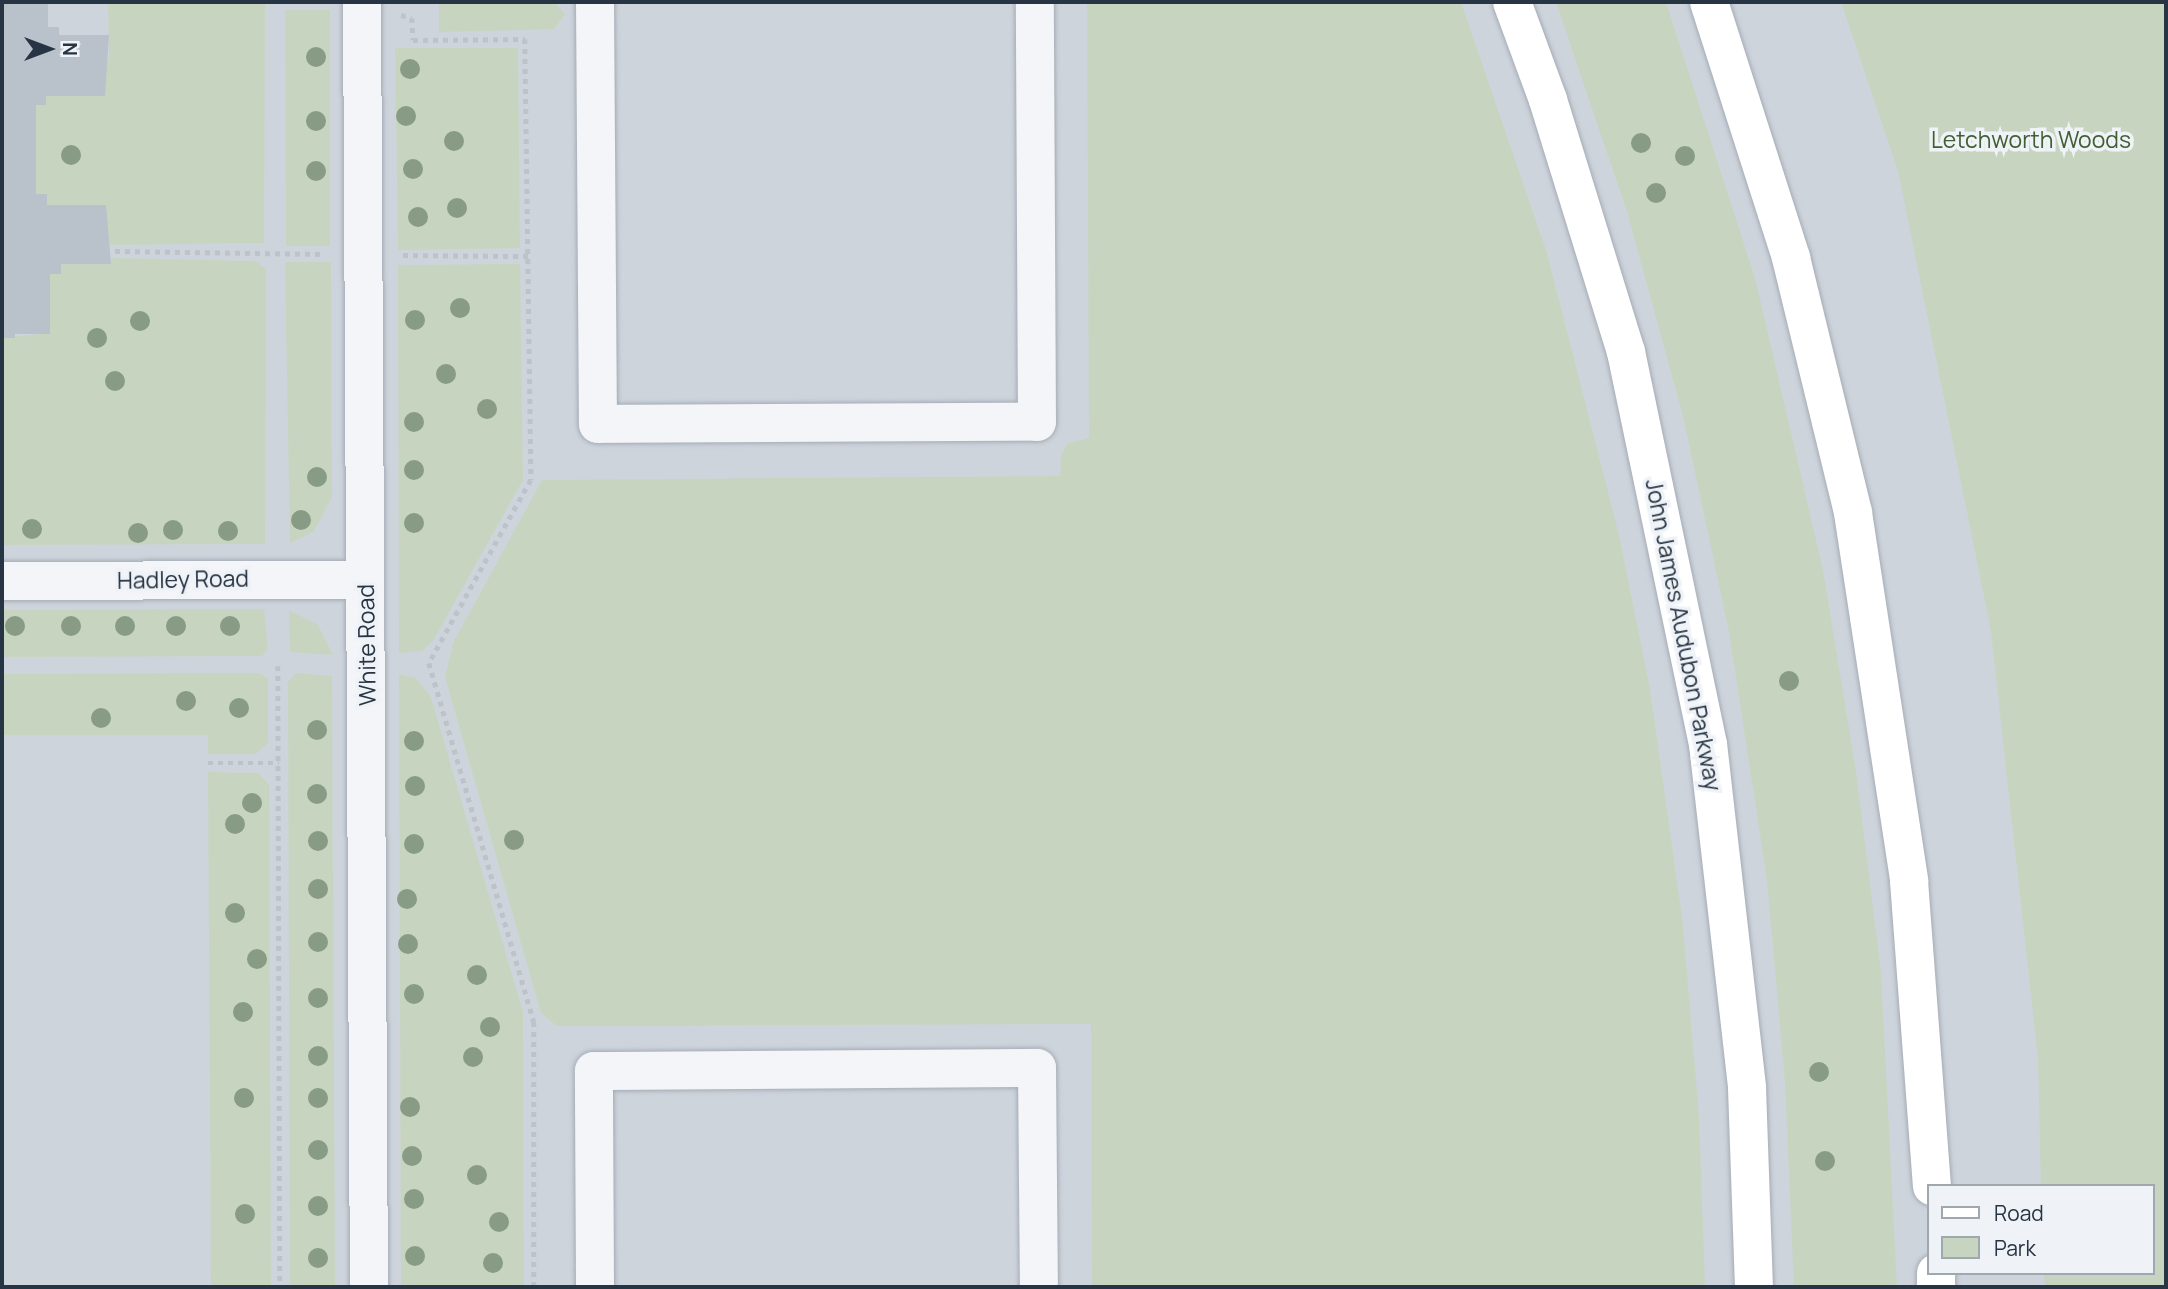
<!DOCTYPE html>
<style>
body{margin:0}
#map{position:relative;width:2168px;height:1289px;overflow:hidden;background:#e0e5ea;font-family:Manrope,sans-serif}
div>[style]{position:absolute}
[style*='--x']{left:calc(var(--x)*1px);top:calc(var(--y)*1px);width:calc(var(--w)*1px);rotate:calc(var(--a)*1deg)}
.built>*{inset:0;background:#ced4dc}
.green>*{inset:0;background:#c7d5c0}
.building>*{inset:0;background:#b9c1ca}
.path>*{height:4.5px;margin-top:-2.25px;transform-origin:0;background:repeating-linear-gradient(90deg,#bec3c9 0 5px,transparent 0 10px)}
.roads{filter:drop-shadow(0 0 2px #a5acb5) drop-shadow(0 0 2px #a5acb5)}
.minor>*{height:38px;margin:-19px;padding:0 19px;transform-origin:19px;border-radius:19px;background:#f3f5f8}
.major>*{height:38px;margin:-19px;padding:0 19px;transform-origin:19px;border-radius:19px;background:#fff}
.trees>*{width:20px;height:20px;margin:-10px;border-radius:50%;background:#889c85}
span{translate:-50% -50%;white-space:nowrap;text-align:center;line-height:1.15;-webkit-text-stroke:7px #eff3f7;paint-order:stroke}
.park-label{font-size:23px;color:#406033}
.street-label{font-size:23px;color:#273443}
.frame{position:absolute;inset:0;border:4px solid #273443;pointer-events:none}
.legend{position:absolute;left:1927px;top:1184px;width:228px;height:91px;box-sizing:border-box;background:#eff3f7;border:2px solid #9fa7af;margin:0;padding:9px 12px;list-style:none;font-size:21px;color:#273443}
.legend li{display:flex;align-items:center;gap:14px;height:35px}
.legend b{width:35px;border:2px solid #9fa7af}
.north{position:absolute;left:14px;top:14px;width:70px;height:70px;-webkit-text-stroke:5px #eff3f7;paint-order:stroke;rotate:90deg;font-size:19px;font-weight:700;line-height:28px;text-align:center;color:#273443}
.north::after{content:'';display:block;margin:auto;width:24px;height:32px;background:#273443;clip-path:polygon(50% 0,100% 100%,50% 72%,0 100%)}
</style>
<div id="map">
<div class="built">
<i style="clip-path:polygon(evenodd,2px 2px,2166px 2px,2166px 1287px,2px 1287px,2px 2px,1928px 1186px,2152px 1186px,2152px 1273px,1928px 1273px,1928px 1186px)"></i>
</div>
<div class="green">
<i style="clip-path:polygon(108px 2px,265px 2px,264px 243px,111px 245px,106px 240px,106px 205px,47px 205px,47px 194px,36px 194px,36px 105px,46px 105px,46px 96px,109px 58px)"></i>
<i style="clip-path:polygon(554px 2px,565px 14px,554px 29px,439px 32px,439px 4px)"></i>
<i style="clip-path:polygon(1087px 2px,1461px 2px,1547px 253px,1619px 535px,1650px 689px,1683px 925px,1699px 1116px,1705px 1287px,1092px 1287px,1091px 1024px,557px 1026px,541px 1013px,445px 677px,453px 643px,542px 480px,1060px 476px,1061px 455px,1067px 444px,1089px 438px)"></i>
<i style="clip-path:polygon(1556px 2px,1666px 2px,1755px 278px,1823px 570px,1856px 771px,1881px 972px,1897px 1287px,1794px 1287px,1785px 1082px,1767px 880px,1729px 632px,1683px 416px,1627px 212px)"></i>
<i style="clip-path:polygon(1841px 2px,2166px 2px,2166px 1287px,2045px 1287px,2044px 1273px,2152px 1273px,2152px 1186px,2041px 1186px,2038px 1060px,1991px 631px,1898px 171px)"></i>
<i style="clip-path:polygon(285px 10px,330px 10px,330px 246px,286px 246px)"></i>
<i style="clip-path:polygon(395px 48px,518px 48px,520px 248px,398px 250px)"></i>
<i style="clip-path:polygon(111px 258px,255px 261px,266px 269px,265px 544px,2px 545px,2px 338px,50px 333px,50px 274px,61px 274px,61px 264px,110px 264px)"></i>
<i style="clip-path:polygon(285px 262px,331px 262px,332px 497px,314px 531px,290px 543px)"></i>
<i style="clip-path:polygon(520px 264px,523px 480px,433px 641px,422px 651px,399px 653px,398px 265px)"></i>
<i style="clip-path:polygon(264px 609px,268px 648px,262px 656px,2px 657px,2px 610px)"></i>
<i style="clip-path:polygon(289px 610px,318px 625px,333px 655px,290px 652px)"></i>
<i style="clip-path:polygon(260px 673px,268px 679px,268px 743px,256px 754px,208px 754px,208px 735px,2px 735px,2px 674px)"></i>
<i style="clip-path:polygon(296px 673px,332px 676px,335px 1287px,290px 1287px,288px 682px)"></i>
<i style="clip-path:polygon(399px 674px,416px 678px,431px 697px,523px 1012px,524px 1287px,401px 1287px)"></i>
<i style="clip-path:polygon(208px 772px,258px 773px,269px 785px,271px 1287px,211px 1287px)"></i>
</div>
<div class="building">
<i style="clip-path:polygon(2px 2px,48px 2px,48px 27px,59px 27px,59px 35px,109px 35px,105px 96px,46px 96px,46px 105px,36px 105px,36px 194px,47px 194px,47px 205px,106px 205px,111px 264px,61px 264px,61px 274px,50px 274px,50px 334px,15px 334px,15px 338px,2px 338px)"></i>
</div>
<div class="path">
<i style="--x:401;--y:15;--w:11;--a:15"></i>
<i style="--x:412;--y:18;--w:22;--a:87"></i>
<i style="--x:413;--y:40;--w:112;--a:-0.5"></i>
<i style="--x:525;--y:39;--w:441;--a:89.2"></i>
<i style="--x:531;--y:480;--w:210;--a:119.1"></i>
<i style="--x:429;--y:663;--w:374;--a:73.7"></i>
<i style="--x:534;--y:1022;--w:265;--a:90"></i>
<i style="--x:115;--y:251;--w:209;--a:0.8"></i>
<i style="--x:403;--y:255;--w:125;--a:0.5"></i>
<i style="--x:278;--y:666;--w:621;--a:89.82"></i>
<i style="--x:208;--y:763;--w:71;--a:0"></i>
</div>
<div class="roads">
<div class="minor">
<i style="--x:362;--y:2;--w:1285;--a:89.69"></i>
<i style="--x:595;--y:2;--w:422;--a:89.6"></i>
<i style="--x:598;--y:424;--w:439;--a:-0.3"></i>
<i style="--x:1037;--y:422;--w:420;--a:-90.3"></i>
<i style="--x:2;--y:581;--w:362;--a:-0.2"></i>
<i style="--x:595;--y:1287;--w:216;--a:-90.3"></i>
<i style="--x:594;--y:1071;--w:443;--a:-0.4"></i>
<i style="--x:1037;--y:1068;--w:219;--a:89.5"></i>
</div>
<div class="major">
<i style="--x:1512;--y:2;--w:104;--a:69.8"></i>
<i style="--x:1548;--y:100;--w:264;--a:72.8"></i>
<i style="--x:1626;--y:352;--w:400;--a:78.2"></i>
<i style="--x:1708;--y:744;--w:346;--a:83.5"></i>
<i style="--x:1747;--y:1088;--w:199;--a:88"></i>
<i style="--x:1709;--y:2;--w:269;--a:72.2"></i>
<i style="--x:1791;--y:258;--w:262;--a:76.3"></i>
<i style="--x:1853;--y:513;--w:372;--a:81.3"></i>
<i style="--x:1909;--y:881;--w:306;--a:85.7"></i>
<i style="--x:1936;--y:1273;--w:14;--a:90"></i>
</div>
</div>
<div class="trees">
<i style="left:316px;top:57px"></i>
<i style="left:410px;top:69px"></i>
<i style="left:406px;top:116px"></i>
<i style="left:316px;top:121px"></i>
<i style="left:454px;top:141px"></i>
<i style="left:1641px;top:143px"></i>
<i style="left:71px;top:155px"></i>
<i style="left:1685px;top:156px"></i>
<i style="left:413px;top:169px"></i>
<i style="left:316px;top:171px"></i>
<i style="left:1656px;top:193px"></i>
<i style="left:457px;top:208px"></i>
<i style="left:418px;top:217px"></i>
<i style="left:460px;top:308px"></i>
<i style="left:415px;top:320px"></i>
<i style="left:140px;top:321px"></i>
<i style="left:97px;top:338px"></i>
<i style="left:446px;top:374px"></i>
<i style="left:115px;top:381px"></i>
<i style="left:487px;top:409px"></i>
<i style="left:414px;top:422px"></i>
<i style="left:414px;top:470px"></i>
<i style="left:317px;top:477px"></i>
<i style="left:301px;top:520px"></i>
<i style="left:414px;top:523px"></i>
<i style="left:32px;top:529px"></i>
<i style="left:173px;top:530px"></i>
<i style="left:228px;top:531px"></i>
<i style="left:138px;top:533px"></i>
<i style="left:15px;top:626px"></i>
<i style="left:71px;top:626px"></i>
<i style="left:125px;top:626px"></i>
<i style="left:176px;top:626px"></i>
<i style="left:230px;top:626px"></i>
<i style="left:1789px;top:681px"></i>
<i style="left:186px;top:701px"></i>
<i style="left:239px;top:708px"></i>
<i style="left:101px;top:718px"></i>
<i style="left:317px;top:730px"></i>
<i style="left:414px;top:741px"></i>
<i style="left:415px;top:786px"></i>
<i style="left:317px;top:794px"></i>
<i style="left:252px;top:803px"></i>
<i style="left:235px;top:824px"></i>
<i style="left:514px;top:840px"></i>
<i style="left:318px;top:841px"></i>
<i style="left:414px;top:844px"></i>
<i style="left:318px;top:889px"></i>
<i style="left:407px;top:899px"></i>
<i style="left:235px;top:913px"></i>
<i style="left:318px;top:942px"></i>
<i style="left:408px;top:944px"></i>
<i style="left:257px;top:959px"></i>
<i style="left:477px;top:975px"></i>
<i style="left:414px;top:994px"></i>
<i style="left:318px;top:998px"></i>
<i style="left:243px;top:1012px"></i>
<i style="left:490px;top:1027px"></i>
<i style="left:318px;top:1056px"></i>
<i style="left:473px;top:1057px"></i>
<i style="left:1819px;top:1072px"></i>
<i style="left:244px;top:1098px"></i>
<i style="left:318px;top:1098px"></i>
<i style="left:410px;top:1107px"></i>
<i style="left:318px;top:1150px"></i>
<i style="left:412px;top:1156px"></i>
<i style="left:1825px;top:1161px"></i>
<i style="left:477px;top:1175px"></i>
<i style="left:414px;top:1199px"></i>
<i style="left:318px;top:1206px"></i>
<i style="left:245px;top:1214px"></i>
<i style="left:499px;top:1222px"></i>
<i style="left:415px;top:1256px"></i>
<i style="left:318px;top:1258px"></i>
<i style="left:493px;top:1263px"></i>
</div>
<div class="park-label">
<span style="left:2031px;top:139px">Letchworth Woods</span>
</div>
<div class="street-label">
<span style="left:183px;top:579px;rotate:-1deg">Hadley Road</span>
<span style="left:1684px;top:635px;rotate:79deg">John James Audubon Parkway</span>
<span style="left:366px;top:645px;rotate:-91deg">White Road</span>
</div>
<div class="frame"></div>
<ul class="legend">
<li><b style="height:9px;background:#fff"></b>Road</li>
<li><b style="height:19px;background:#c7d5c0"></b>Park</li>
</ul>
<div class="north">N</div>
</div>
